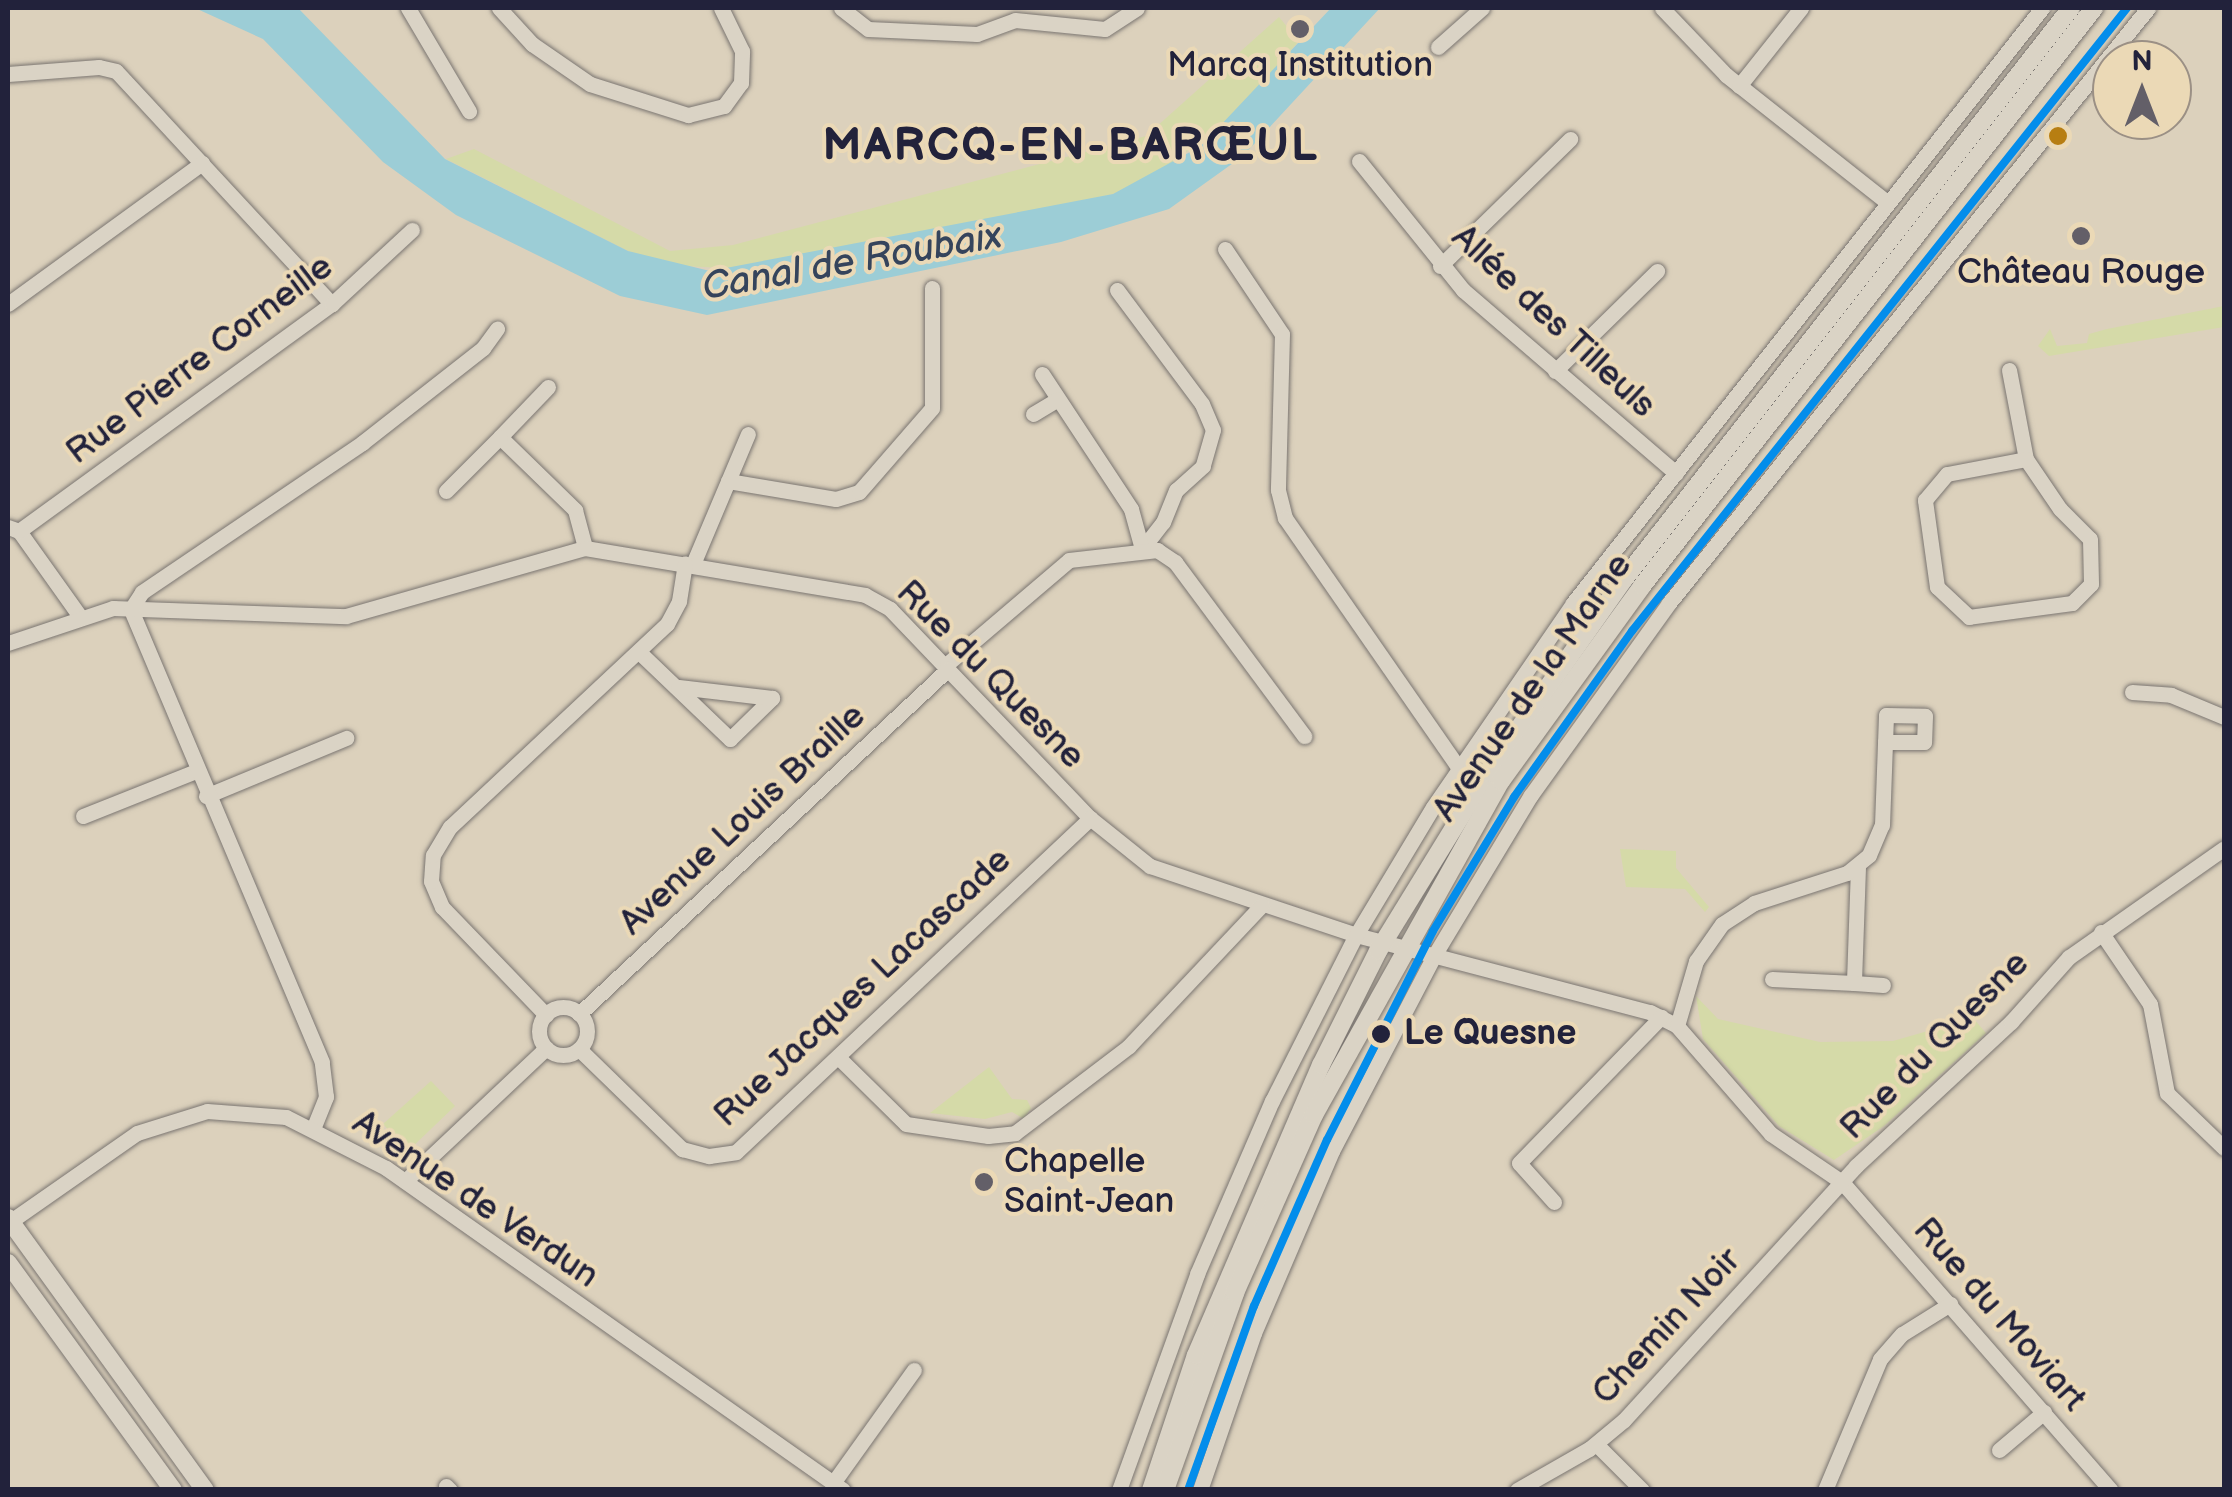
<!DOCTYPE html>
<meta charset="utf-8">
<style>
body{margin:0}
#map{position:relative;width:2232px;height:1497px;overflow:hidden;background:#dcd1bc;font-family:"Balsamiq Sans",sans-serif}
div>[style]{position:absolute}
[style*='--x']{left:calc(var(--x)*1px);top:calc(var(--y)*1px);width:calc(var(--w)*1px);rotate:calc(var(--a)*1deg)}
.green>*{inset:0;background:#d5daa8}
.water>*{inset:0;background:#9ccdd6}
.roads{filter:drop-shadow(0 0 2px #7a7571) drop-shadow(0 0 2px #7a7571)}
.minor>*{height:15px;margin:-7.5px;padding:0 7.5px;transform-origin:7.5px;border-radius:7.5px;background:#dad3c5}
.minor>.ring{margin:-7.5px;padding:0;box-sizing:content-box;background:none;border:15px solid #dad3c5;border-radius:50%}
.major>*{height:18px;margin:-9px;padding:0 9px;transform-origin:9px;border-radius:9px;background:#dad3c5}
.tram-1>*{height:8px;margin:-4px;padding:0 4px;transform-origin:4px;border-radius:4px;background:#038deb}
.dots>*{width:28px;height:28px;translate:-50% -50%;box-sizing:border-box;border:5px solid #ebd9b6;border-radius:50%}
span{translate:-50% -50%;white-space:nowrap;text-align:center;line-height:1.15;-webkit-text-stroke:8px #ebd9b6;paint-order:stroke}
.poi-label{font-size:35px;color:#22223b}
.left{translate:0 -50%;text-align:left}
.street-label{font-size:35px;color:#22223b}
.stop-label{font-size:35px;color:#22223b;font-weight:700}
.water-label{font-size:38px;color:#35445c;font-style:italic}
.district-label{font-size:45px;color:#22223b;font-weight:700;letter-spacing:2.5px}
.frame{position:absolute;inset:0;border:10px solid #22223b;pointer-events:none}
.north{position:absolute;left:2092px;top:40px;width:100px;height:100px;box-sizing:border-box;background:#ebd9b6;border:2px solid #9b9085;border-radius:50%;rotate:0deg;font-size:28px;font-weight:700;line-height:40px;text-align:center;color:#22223b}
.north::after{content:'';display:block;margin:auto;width:35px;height:45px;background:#635f68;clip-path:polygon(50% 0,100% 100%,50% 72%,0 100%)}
</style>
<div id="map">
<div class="green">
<i style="clip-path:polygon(1279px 17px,1299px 41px,1240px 109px,1164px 170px,1113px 194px,1053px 209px,739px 269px,668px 265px,628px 251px,446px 159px,474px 149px,670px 251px,733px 245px,1146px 136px)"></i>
<i style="clip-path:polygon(2224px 306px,2224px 327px,2049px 356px,2038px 346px,2050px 329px,2057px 346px,2087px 343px,2089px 334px,2107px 329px)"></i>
<i style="clip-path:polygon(1620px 849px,1676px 851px,1676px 868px,1709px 907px,1705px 912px,1685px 889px,1626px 887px)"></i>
<i style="clip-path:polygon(1696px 996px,1718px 1019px,1820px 1042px,1893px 1041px,1973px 1018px,1986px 1033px,1884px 1126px,1834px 1160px,1779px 1126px,1703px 1039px)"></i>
<i style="clip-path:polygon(989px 1067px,1012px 1099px,1027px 1100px,1031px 1108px,1024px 1119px,1012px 1112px,985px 1119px,930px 1113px)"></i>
<i style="clip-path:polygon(431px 1081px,455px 1106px,408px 1151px,383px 1124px)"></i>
</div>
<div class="water">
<i style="clip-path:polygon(195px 8px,298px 8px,445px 159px,628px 251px,710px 271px,1113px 194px,1201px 146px,1331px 8px,1380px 8px,1243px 156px,1169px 209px,1061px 242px,707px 315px,620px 296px,456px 215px,383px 162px,263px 39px)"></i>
</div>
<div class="roads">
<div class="minor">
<i style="--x:408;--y:8;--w:120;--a:59.4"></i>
<i style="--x:499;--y:8;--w:49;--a:47.5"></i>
<i style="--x:532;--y:44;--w:70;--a:34.6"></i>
<i style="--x:590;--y:84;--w:103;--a:17.6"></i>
<i style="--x:688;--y:115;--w:37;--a:-14"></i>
<i style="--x:724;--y:106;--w:29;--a:-54"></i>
<i style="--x:741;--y:83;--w:32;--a:-88"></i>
<i style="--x:742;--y:51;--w:48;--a:-116"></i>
<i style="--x:841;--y:8;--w:34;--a:38"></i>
<i style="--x:868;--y:29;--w:109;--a:2.6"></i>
<i style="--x:977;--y:34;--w:40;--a:-20.2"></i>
<i style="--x:1015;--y:20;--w:90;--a:5.7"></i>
<i style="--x:1105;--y:29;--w:38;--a:-33"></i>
<i style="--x:1662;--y:8;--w:93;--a:46.3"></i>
<i style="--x:1726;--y:75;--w:205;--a:38.3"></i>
<i style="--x:1438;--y:47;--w:59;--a:-41.6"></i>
<i style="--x:8;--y:74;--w:91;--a:-4.4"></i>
<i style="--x:99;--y:67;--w:17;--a:13"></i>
<i style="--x:116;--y:71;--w:318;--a:47.2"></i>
<i style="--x:1739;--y:86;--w:100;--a:-51.5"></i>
<i style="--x:1359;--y:161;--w:166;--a:51.1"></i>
<i style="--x:1463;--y:290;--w:281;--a:40.7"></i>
<i style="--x:1225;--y:249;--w:102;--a:56.2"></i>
<i style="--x:1282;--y:334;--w:156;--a:91.5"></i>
<i style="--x:1278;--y:490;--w:29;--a:76"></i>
<i style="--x:1285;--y:518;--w:303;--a:55.2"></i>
<i style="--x:1440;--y:266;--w:182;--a:-44.3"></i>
<i style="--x:1117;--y:290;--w:142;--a:53.3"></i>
<i style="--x:1202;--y:404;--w:28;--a:67"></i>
<i style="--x:1213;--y:430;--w:37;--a:106"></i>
<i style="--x:1203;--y:466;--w:36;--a:138"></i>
<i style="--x:1176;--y:490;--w:35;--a:112"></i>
<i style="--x:1163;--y:522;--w:34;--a:128"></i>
<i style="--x:8;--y:304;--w:240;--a:-36"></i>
<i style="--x:2009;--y:370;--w:91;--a:79.2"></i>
<i style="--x:2026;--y:459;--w:60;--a:55.8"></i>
<i style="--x:2060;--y:509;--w:42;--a:45"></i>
<i style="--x:2090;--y:539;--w:45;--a:88.7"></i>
<i style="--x:2091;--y:584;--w:27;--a:135"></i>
<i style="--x:2072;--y:603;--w:104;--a:172.3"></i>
<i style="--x:1969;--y:617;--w:44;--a:-136.8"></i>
<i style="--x:1937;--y:587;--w:88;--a:-97.9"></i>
<i style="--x:1925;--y:500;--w:34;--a:-50"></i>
<i style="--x:1947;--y:474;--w:80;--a:-10.8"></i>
<i style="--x:1555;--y:371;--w:143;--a:-44.4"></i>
<i style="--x:1042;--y:374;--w:162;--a:56.6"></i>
<i style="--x:1131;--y:509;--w:41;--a:74.6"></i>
<i style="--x:548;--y:387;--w:69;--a:133.8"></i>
<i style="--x:500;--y:437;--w:105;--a:44.2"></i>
<i style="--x:575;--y:510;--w:39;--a:75"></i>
<i style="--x:1033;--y:414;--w:29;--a:-31"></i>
<i style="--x:728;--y:481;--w:109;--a:9.5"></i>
<i style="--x:836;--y:499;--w:24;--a:-17"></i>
<i style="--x:859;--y:492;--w:111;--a:-49"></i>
<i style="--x:932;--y:408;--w:120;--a:-90"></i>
<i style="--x:446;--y:491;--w:76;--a:-45"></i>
<i style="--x:8;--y:527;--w:12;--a:20"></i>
<i style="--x:19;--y:531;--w:103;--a:54.5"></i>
<i style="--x:19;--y:531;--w:387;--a:-36"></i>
<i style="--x:332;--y:304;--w:109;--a:-42.8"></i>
<i style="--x:693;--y:564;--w:141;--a:-67.1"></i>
<i style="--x:8;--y:643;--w:111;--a:-18.4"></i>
<i style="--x:113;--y:608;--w:233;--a:2"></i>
<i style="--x:346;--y:616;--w:248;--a:-15.9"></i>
<i style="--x:585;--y:548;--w:284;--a:9.5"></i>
<i style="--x:865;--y:595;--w:29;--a:29"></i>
<i style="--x:890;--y:609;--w:289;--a:46.3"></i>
<i style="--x:1090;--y:818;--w:77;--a:38.7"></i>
<i style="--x:1150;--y:866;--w:217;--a:18.5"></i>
<i style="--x:1356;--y:935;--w:304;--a:14.7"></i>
<i style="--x:1650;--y:1012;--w:30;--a:27"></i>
<i style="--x:1677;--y:1026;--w:143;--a:49"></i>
<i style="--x:1771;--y:1134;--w:86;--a:34.1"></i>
<i style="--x:1842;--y:1182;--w:409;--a:48.9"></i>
<i style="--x:639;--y:652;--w:126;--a:43.7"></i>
<i style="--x:730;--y:739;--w:59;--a:-44.3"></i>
<i style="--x:772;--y:698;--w:94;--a:-173.3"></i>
<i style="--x:947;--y:664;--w:160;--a:-40.4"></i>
<i style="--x:1069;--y:560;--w:89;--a:-6.5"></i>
<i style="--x:1157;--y:550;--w:22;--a:34"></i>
<i style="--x:1175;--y:562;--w:217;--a:53.4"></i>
<i style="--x:2132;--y:692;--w:39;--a:4"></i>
<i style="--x:2171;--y:695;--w:57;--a:22.5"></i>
<i style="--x:206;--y:796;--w:152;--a:-22.5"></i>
<i style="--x:83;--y:816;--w:122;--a:-21.7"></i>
<i style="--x:1858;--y:867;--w:116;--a:92"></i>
<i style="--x:1854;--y:983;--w:29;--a:4"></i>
<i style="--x:2101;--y:932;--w:87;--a:55.8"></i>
<i style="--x:2150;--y:1004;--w:91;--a:79.2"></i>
<i style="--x:2167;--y:1093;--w:79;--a:44"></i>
<i style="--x:1772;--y:979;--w:82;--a:2.8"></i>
<i class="ring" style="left:539px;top:1007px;width:33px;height:33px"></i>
<i style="--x:579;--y:1014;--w:505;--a:-43.07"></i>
<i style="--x:546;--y:1015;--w:150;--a:-133.9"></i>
<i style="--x:442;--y:907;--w:28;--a:-113"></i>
<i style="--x:431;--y:881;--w:26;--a:-86"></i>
<i style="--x:433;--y:855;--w:33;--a:-59"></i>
<i style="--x:450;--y:827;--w:297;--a:-43.1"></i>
<i style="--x:667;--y:624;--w:26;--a:-62"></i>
<i style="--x:679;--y:601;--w:38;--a:-81"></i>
<i style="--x:1677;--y:1026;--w:68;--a:-73.7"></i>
<i style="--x:1696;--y:961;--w:45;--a:-54.9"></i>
<i style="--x:1722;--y:924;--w:38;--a:-33"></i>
<i style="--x:1754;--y:903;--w:98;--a:-17.9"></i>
<i style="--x:1847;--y:873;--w:28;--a:-39"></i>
<i style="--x:1869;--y:855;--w:33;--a:-67"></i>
<i style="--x:1882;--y:825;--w:110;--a:-87.9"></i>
<i style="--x:1886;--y:715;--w:39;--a:1"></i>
<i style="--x:1925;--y:716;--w:26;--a:92"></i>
<i style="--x:1924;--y:742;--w:39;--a:180"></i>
<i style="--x:579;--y:1049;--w:144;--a:44.2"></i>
<i style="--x:682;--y:1149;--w:28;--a:15"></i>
<i style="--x:709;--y:1156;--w:27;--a:-8"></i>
<i style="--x:736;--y:1152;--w:487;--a:-43.3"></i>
<i style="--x:838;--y:1057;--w:95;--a:44.6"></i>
<i style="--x:906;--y:1124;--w:83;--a:8.3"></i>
<i style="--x:988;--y:1136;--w:27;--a:-6"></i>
<i style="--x:1015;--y:1133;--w:143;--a:-37.3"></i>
<i style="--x:1129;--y:1046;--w:194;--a:-46.7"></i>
<i style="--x:313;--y:1129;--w:35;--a:-68"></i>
<i style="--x:326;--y:1097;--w:35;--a:-97"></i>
<i style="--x:322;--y:1062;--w:492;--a:-112.9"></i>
<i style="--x:131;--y:609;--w:20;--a:-57"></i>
<i style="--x:142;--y:592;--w:266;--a:-34.1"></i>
<i style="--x:362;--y:443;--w:154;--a:-38.1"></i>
<i style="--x:483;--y:348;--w:24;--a:-54"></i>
<i style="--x:405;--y:1181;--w:194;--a:-43.3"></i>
<i style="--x:1554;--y:1202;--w:52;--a:-131.9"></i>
<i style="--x:1519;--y:1163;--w:204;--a:-45.8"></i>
<i style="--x:8;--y:1223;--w:157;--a:-34.9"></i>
<i style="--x:137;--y:1133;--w:73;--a:-17.4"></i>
<i style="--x:207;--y:1111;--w:79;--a:4.3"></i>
<i style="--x:286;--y:1117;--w:112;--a:27"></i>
<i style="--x:386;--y:1168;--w:559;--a:35.17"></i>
<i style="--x:1597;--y:1445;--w:64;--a:45"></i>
<i style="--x:1999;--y:1450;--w:59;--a:-40.2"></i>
<i style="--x:833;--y:1483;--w:139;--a:-54.4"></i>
<i style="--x:446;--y:1486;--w:6;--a:45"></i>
<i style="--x:1119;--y:1490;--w:230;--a:-70.1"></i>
<i style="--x:1197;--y:1274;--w:189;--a:-66.6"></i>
<i style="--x:1272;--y:1101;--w:186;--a:-63.2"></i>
<i style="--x:1356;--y:935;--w:149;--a:-59"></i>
<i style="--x:1433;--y:807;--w:247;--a:-55.5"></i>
<i style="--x:1573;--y:603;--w:758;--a:-51.75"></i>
<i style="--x:1200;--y:1490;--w:166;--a:-71"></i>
<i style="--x:1254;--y:1333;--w:198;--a:-66.8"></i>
<i style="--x:1332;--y:1151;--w:222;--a:-62.4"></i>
<i style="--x:1435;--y:954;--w:186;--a:-58.9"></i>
<i style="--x:1531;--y:795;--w:236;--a:-54.3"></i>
<i style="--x:1669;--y:603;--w:764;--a:-51.16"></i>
<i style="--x:1517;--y:1490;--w:83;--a:-29.7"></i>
<i style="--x:1589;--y:1449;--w:45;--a:-39.6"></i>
<i style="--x:1624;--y:1420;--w:344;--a:-47.6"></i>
<i style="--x:1856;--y:1166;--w:212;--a:-42.9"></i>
<i style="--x:2011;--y:1022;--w:87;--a:-48.3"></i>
<i style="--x:2069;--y:957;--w:189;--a:-35.1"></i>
<i style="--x:1825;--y:1490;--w:142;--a:-67.2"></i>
<i style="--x:1880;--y:1359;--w:33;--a:-49"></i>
<i style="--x:1902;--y:1334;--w:57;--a:-32"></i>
</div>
<div class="major">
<i style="--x:8;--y:1218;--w:336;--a:54.1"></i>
<i style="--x:8;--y:1263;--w:281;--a:54"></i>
<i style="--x:1151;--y:1490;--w:142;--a:-71.6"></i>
<i style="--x:1196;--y:1355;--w:316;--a:-66.7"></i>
<i style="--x:1321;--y:1065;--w:127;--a:-63.4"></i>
<i style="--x:1378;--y:951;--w:210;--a:-58.4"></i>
<i style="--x:1488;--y:772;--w:237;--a:-54.8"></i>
<i style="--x:1625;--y:578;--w:724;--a:-51.96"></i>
<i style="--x:1165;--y:1490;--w:209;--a:-70.4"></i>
<i style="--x:1235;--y:1293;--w:195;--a:-66.1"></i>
<i style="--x:1314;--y:1115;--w:383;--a:-60.8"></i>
<i style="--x:1501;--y:781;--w:241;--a:-54.1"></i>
<i style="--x:1642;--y:586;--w:734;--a:-51.97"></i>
</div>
</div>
<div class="tram-1">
<i style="--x:1188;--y:1490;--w:195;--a:-70.3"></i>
<i style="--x:1254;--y:1306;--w:181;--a:-66.3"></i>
<i style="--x:1327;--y:1140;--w:234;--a:-63.1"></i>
<i style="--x:1433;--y:931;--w:157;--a:-58.8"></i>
<i style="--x:1514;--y:797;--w:204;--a:-54.6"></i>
<i style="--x:1632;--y:631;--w:796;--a:-51.53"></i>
</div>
<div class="dots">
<i style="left:1300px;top:29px;background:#635f68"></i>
<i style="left:2058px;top:136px;background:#b77e12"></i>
<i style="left:2081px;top:236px;background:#635f68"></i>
<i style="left:1381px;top:1034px;background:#22223b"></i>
<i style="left:984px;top:1182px;background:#635f68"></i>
</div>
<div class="poi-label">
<span style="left:1300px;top:66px">Marcq Institution</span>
<span style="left:2081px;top:273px">Château Rouge</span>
<span class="left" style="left:1004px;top:1182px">Chapelle<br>Saint-Jean</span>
</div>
<div class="street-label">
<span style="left:1553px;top:322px;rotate:43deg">Allée des Tilleuls</span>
<span style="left:200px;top:360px;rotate:-37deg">Rue Pierre Corneille</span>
<span style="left:990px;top:675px;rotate:45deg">Rue du Quesne</span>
<span style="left:1533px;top:688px;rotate:-55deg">Avenue de la Marne</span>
<span style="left:743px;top:820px;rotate:-43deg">Avenue Louis Braille</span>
<span style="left:863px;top:988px;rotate:-43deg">Rue Jacques Lacascade</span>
<span style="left:1935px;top:1046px;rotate:-45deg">Rue du Quesne</span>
<span style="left:475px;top:1200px;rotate:34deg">Avenue de Verdun</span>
<span style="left:1999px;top:1315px;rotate:49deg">Rue du Moviart</span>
<span style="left:1667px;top:1327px;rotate:-47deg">Chemin Noir</span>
</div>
<div class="stop-label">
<span class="left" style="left:1404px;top:1034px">Le Quesne</span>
</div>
<div class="water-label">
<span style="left:852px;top:262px;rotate:-10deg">Canal de Roubaix</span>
</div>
<div class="district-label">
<span style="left:1071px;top:147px">MARCQ-EN-BARŒUL</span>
</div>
<div class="frame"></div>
<div class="north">N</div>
</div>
